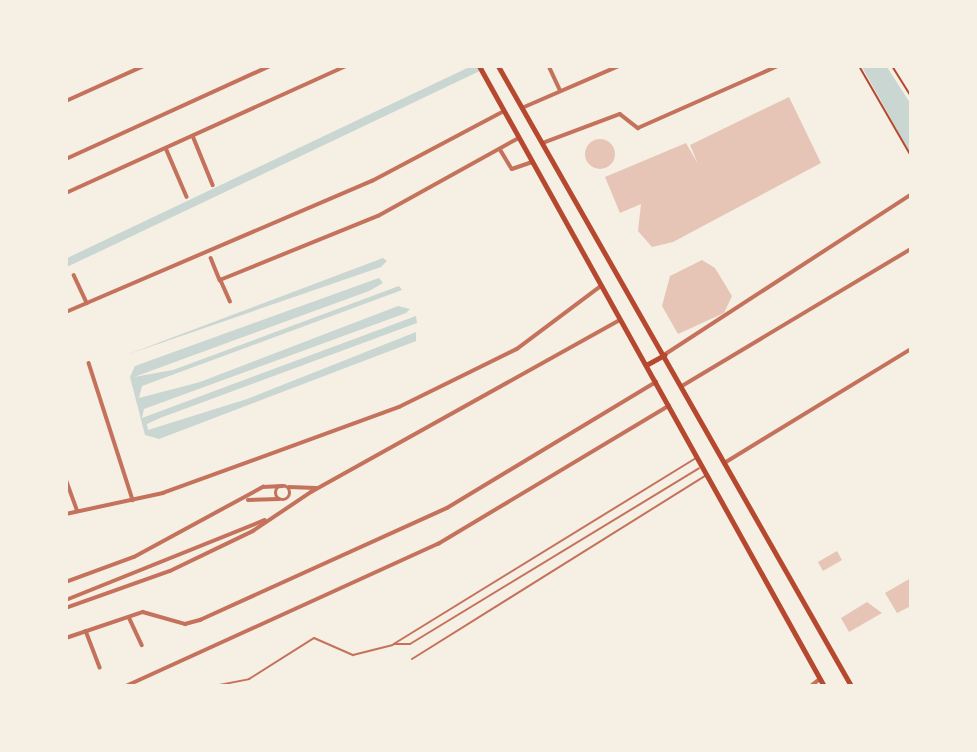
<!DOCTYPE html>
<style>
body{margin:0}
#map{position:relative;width:977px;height:752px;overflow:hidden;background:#f6efe4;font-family:"Noto Serif",serif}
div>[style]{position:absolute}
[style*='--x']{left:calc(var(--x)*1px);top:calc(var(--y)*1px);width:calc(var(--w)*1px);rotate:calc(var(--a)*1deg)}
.water>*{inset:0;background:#c9d6d2}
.canal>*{height:8px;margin:-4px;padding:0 4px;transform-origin:4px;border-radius:4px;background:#c9d6d2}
.building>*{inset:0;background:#e6c5b7}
.round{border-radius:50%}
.path>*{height:2px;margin:-1px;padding:0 1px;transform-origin:1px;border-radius:1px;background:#b5482f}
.service>*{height:2px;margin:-1px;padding:0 1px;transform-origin:1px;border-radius:1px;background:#c5725c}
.minor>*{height:3.5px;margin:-1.75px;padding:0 1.75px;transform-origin:1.75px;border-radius:1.75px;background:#c5725c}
.minor>.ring{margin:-1.75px;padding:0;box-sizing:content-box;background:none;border:3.5px solid #c5725c;border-radius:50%}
.primary>*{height:5px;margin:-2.5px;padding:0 2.5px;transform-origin:2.5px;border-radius:2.5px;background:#b5482f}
span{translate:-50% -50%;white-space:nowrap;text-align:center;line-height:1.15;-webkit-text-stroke:7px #f6efe4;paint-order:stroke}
.frame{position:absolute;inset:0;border:68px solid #f6efe4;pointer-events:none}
</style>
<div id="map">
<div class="water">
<i style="clip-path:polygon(862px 67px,887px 67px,910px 103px,910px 153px)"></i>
<i style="clip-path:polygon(383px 258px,387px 261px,381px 267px,126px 355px)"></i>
<i style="clip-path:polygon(379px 278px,383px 283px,369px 291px,134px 377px,173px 370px,399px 286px,402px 290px,142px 386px,139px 398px,200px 382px,398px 306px,410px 309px,406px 313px,144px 409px,142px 418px,416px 316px,417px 323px,160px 418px,147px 424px,148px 430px,247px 399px,416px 332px,416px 341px,159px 439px,145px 435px,130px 377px,135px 366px)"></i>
</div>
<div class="canal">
<i style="--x:66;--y:263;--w:459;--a:-25.4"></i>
</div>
<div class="building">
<i style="clip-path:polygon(789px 97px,821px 163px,673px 242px,652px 247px,638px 231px,641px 204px,620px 213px,605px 177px,686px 143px,698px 164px,690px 145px)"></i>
<i class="round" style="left:585px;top:139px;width:30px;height:30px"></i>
<i style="clip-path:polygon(702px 260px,715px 268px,732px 296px,724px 313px,678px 334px,662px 306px,670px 276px)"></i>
<i style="clip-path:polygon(837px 551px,842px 560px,823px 571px,818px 562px)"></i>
<i style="clip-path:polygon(911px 578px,911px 606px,897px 613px,885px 593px)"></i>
<i style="clip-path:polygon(867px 602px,882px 613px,849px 632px,841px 618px)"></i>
</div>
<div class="path">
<i style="--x:859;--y:66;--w:104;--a:60"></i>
<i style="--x:892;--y:66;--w:36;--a:58"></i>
</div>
<div class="service">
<i style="--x:696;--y:458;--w:355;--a:148.4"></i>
<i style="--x:394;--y:644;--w:16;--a:0"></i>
<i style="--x:410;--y:644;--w:338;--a:-31.3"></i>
<i style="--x:412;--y:659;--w:347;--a:-32"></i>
<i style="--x:214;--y:686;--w:36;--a:-11"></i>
<i style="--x:249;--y:679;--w:77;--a:-32.2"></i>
<i style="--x:314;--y:638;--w:43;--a:23.6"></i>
<i style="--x:353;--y:655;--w:41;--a:-14"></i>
</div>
<div class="minor">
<i style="--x:549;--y:66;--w:26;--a:65"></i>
<i style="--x:66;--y:101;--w:85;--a:-24.2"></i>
<i style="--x:522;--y:108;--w:106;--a:-23.4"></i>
<i style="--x:193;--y:136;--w:53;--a:67.8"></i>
<i style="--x:543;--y:143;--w:82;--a:-20.6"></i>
<i style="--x:620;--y:114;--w:23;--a:38"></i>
<i style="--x:638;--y:128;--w:153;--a:-23.9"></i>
<i style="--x:166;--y:148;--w:53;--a:66.8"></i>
<i style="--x:500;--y:149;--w:23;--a:59"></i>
<i style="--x:512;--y:169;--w:21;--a:-19"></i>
<i style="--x:66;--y:159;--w:224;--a:-24.5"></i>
<i style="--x:66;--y:193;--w:307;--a:-24.4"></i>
<i style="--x:211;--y:258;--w:24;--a:68"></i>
<i style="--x:74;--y:275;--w:31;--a:65"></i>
<i style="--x:230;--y:302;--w:24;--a:-114"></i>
<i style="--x:220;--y:280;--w:170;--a:-22.1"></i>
<i style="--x:378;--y:216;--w:161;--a:-29"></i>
<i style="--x:66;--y:312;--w:333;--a:-23.2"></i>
<i style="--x:372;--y:181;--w:149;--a:-27.9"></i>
<i style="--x:664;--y:355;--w:293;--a:-33"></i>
<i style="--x:89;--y:363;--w:144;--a:72.2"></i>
<i style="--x:682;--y:386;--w:267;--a:-30.9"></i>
<i style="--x:726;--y:462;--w:217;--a:-31.4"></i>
<i style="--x:66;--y:479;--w:33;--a:70"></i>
<i class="ring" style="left:276px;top:486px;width:10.5px;height:10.5px"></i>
<i style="--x:289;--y:487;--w:27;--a:2"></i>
<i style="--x:248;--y:500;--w:31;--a:-2"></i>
<i style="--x:66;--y:514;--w:99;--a:-12.2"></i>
<i style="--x:163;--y:493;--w:251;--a:-20"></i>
<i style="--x:399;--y:407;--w:131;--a:-26.2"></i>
<i style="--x:517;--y:349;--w:105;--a:-36.9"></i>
<i style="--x:66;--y:582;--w:72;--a:-20.2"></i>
<i style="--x:134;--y:557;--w:147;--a:-28.5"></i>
<i style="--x:263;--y:487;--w:20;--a:-3"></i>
<i style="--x:66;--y:600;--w:214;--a:-21.9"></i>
<i style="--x:66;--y:608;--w:110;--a:-19.6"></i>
<i style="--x:170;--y:571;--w:92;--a:-25.7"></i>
<i style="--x:253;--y:531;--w:70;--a:-33.9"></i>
<i style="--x:311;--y:492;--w:354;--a:-29.1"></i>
<i style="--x:129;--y:617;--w:31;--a:65"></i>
<i style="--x:86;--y:631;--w:39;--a:69"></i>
<i style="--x:66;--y:638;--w:81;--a:-18.7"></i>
<i style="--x:143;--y:612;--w:44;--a:15.9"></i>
<i style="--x:185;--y:624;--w:16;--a:-15"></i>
<i style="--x:200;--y:620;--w:271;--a:-24.4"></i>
<i style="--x:447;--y:508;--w:244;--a:-31.1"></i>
<i style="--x:126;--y:686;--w:343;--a:-24.5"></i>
<i style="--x:438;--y:544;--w:269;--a:-30.9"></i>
<i style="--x:811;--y:686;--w:11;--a:-38"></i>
</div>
<div class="primary">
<i style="--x:479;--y:66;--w:710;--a:60.91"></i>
<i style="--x:498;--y:66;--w:713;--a:60.34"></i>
<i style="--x:646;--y:365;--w:21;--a:-29"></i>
</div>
<div class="frame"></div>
</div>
